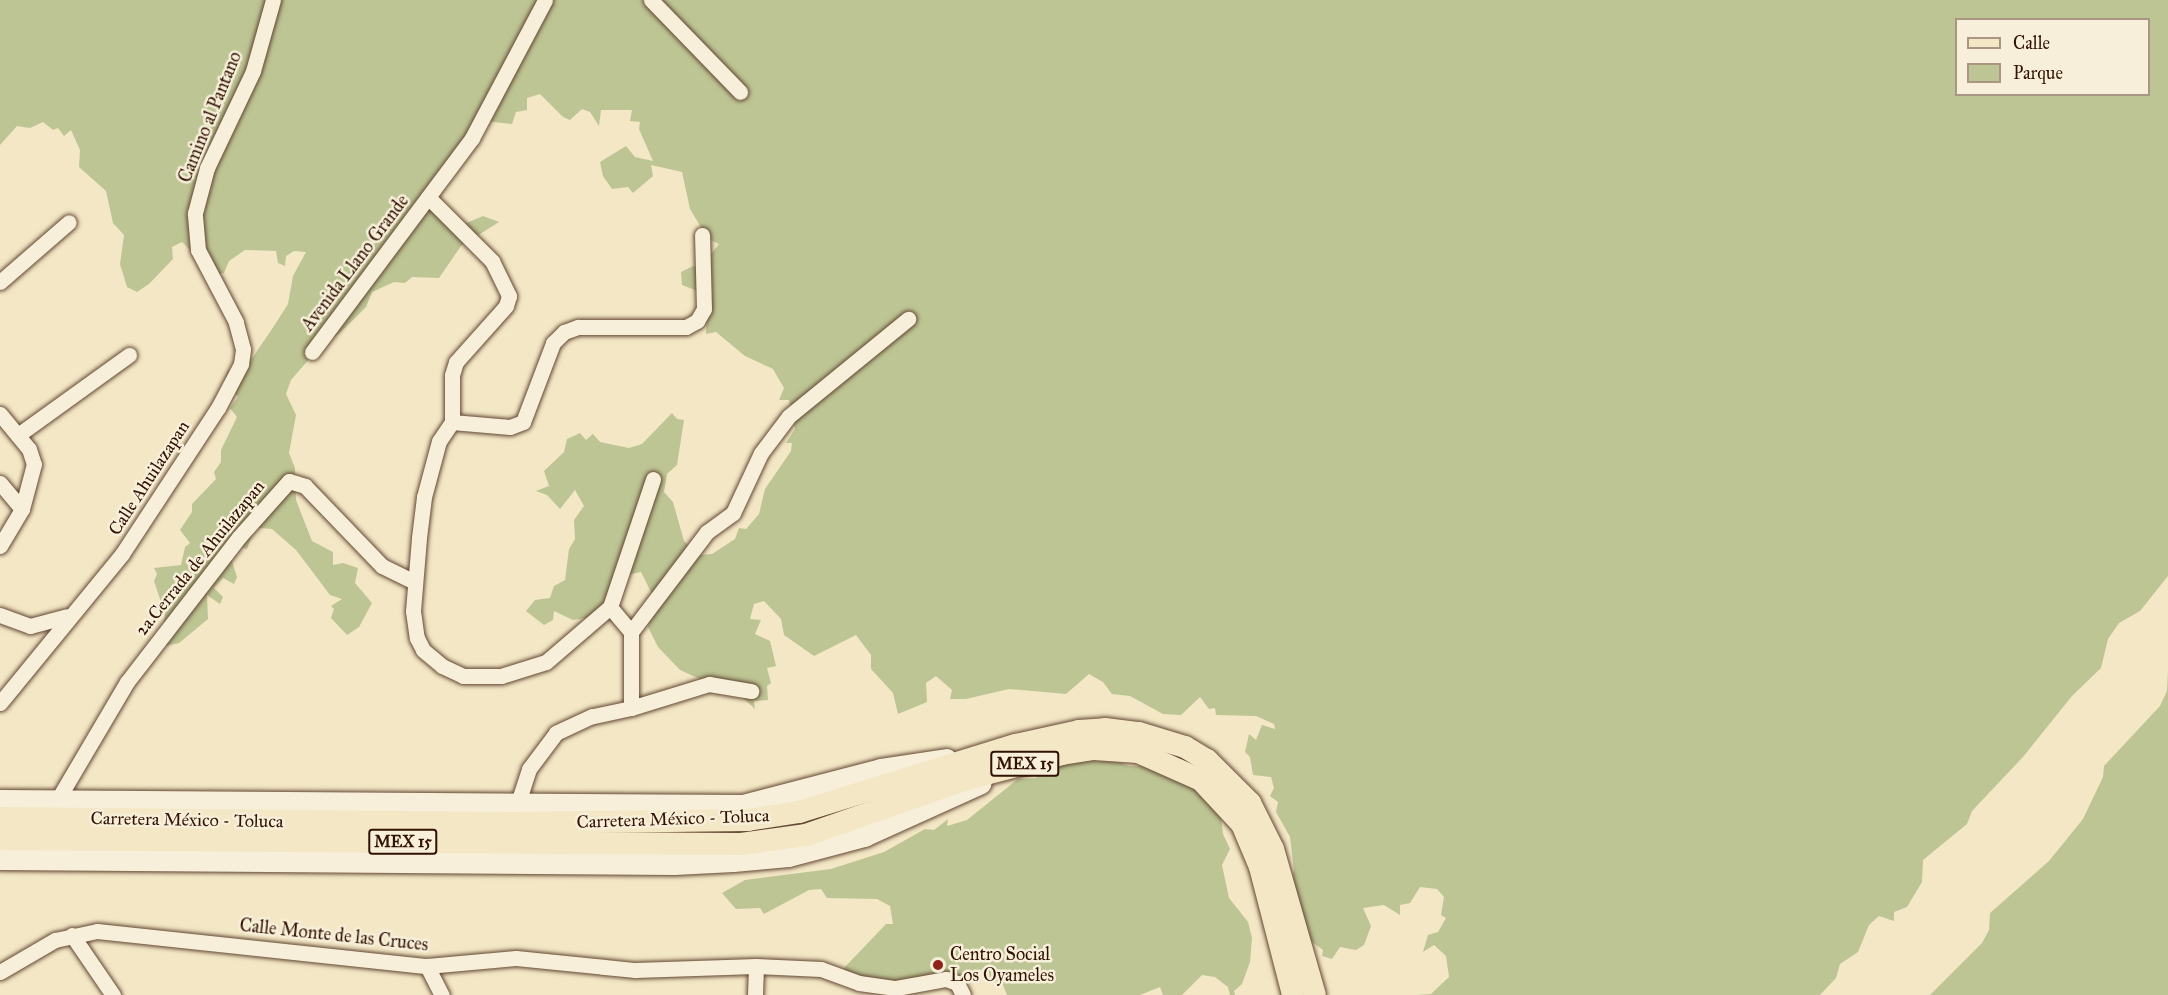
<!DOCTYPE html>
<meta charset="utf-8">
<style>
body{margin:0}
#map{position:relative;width:2168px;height:995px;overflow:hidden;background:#f3e7c5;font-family:"IM FELL Great Primer",serif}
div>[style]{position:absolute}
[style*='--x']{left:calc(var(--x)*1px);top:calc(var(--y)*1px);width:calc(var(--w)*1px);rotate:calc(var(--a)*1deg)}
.green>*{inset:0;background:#bdc594}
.roads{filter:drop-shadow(0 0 2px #624632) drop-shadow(0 0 2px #624632)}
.street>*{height:15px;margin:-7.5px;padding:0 7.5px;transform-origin:7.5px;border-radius:7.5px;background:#f7efd9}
.secondary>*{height:21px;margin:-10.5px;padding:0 10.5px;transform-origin:10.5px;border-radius:10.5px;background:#f7efd9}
.primary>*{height:22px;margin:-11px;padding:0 11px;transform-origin:11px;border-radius:11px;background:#f3e7c5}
.dots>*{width:16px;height:16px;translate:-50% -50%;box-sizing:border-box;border:3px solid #f7efd9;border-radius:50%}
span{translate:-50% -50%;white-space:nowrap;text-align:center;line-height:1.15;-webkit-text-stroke:5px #f7efd9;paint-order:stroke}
.shield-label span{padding:2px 4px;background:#f7efd9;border:2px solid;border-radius:4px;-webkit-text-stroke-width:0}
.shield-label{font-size:16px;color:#311101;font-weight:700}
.street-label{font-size:18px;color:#311101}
.poi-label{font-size:18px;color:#311101}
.left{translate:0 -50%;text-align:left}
.legend{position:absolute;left:1955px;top:18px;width:195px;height:78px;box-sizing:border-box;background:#f7efd9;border:2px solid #a89683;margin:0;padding:8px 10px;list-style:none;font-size:18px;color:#311101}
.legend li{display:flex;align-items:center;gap:12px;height:30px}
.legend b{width:30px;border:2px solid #a89683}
</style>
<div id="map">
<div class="green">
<i style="clip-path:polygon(evenodd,0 0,2168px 0,2168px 576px,2140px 611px,2119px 623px,2108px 639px,2101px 668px,2072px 696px,2023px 757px,1972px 811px,1967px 824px,1923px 860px,1922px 882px,1907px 907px,1894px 912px,1894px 921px,1879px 916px,1869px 925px,1858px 952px,1840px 964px,1836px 978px,1820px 995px,1417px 995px,1431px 994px,1449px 977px,1446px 956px,1434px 945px,1423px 952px,1428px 935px,1438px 932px,1446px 918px,1441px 915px,1444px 897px,1437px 889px,1420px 887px,1410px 903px,1400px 905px,1400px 915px,1384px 905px,1363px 908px,1371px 926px,1364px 945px,1356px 950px,1340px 947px,1332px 959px,1322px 956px,1323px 950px,1311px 941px,1299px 921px,1291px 884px,1294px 870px,1290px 837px,1276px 812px,1278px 802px,1270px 796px,1274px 788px,1271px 777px,1253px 775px,1250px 757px,1245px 752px,1249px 734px,1256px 740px,1262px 725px,1275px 729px,1274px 724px,1256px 716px,1216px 715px,1215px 708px,1209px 709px,1200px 697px,1181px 715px,1163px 714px,1130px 696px,1112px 694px,1103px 682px,1089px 674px,1066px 694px,1009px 689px,966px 699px,950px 699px,952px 690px,936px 676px,926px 683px,927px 702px,898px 714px,893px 693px,871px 669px,871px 655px,856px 635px,814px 656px,784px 635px,781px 619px,764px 601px,754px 604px,750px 619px,761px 620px,755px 634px,770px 641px,776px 666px,767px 668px,771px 683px,767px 686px,768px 700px,754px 701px,755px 709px,740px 695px,708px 687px,700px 679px,680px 670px,658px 647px,648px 627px,656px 602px,641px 572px,618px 577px,597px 616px,573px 620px,554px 611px,553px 620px,544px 625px,526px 611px,535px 600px,550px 598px,554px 586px,565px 580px,569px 549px,575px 539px,574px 520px,584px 506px,575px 490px,560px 509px,547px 495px,536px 491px,549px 486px,544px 471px,564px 452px,567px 439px,580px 433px,586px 440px,593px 434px,600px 442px,629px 448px,642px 444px,672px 413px,677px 419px,684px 420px,677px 465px,667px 474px,664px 492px,673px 502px,684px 541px,698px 555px,712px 554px,735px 539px,739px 528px,746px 529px,759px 514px,765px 489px,791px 451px,792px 443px,786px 443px,795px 429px,789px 400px,779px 400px,784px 388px,773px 369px,745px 356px,716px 332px,706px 334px,707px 311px,695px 290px,682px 285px,681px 272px,693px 266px,706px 270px,707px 259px,719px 244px,708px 239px,690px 209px,682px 172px,651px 165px,653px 176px,633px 193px,628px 187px,612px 189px,603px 176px,600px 162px,626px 146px,635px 157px,653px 161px,639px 129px,640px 122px,630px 121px,632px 110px,601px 110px,599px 126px,590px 112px,582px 109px,570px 120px,563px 117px,540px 94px,527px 98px,527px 110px,516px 112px,512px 124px,483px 121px,426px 190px,464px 224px,483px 216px,499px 222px,461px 246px,439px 278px,412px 277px,405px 283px,394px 282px,372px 292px,366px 307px,340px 333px,318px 349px,291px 380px,286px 394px,296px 415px,289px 453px,295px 468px,296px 500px,312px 541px,333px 552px,333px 565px,343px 563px,358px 568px,355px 583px,372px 603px,359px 627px,347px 635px,331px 618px,334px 609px,331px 606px,342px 599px,330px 595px,296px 550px,272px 529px,260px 528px,254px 530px,247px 549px,241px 547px,231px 558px,237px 577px,234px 584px,223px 578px,214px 588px,223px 597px,220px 604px,207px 595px,208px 619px,179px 643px,161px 647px,165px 614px,154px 581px,157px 574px,154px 568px,181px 565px,185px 547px,190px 543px,180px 530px,192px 512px,192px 504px,216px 479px,214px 472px,221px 462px,221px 450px,237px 417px,230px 408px,238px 397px,224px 381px,228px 370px,235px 371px,253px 357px,274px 326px,288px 304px,293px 276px,306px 252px,294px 251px,286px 256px,285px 266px,278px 263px,276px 251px,245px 250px,229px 261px,224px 273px,204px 277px,195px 255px,182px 242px,172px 247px,173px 259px,149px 284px,137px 292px,127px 287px,120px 264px,124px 235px,113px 223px,106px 191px,79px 167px,80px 150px,71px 130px,64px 136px,58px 128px,53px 130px,43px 122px,30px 128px,17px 126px,0 145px,0 0,1956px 20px,2148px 20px,2148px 94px,1956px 94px,1956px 20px)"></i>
<i style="clip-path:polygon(2168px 671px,2168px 995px,1930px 995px,1982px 943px,1989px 930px,1990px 913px,2049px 861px,2083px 819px,2103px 777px,2104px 766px,2160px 706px,2167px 691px)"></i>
<i style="clip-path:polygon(1110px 759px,1129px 766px,1163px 766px,1206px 793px,1221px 817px,1223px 834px,1230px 849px,1222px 865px,1229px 898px,1248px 922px,1252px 938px,1250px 962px,1242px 984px,1234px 991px,1235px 995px,1230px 995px,1228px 987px,1215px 977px,1202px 975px,1182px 995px,1163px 995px,1160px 987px,1140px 995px,1007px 995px,1001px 980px,991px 983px,988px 968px,970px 972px,949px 984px,928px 987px,846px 977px,844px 968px,886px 924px,893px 924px,890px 906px,877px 899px,827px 898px,821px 889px,809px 890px,764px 914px,760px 908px,736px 909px,722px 893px,745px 880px,831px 869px,884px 852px,925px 829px,934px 830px,948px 819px,947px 826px,967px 820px,1018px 779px,1036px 778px,1052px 765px)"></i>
</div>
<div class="roads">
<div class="street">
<i style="--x:651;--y:0;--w:128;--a:45.9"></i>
<i style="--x:428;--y:197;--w:91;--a:45"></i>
<i style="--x:492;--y:261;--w:39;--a:64"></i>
<i style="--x:509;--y:296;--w:10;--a:107"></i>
<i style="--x:506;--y:306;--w:75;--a:131.8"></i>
<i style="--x:456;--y:362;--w:14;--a:107"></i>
<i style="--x:452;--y:375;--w:47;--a:90"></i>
<i style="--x:452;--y:422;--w:23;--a:124"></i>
<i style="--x:439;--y:441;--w:58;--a:105"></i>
<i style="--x:424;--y:497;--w:41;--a:97"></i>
<i style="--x:419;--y:538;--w:73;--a:94.7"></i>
<i style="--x:413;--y:611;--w:27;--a:82"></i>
<i style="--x:417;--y:638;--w:13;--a:63"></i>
<i style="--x:423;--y:650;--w:25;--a:40"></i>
<i style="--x:442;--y:666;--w:23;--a:25"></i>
<i style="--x:463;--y:676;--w:38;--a:0"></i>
<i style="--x:501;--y:676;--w:47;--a:-17.3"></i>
<i style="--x:546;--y:662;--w:84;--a:-40.7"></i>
<i style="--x:610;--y:607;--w:33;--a:50"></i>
<i style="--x:631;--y:632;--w:76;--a:90"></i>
<i style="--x:631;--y:708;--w:40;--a:168"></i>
<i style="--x:592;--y:716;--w:40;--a:155"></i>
<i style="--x:556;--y:733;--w:45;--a:126.9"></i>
<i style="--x:529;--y:769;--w:38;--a:108"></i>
<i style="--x:0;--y:282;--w:91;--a:-41"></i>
<i style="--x:312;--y:352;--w:267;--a:-53.2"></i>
<i style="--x:472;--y:138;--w:156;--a:-62.1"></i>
<i style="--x:0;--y:414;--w:45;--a:50.4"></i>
<i style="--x:29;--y:449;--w:16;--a:72"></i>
<i style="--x:34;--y:464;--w:47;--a:104.9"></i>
<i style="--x:22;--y:509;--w:43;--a:120.7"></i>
<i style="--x:452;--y:422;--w:58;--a:4.9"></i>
<i style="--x:510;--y:427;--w:14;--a:-21"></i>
<i style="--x:523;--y:422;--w:85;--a:-69.2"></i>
<i style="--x:553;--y:343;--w:16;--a:-45"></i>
<i style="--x:564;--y:332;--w:15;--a:-20"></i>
<i style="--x:578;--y:327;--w:108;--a:0"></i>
<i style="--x:686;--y:327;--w:13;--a:-29"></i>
<i style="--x:697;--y:321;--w:14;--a:-60"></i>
<i style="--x:704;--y:309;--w:74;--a:-91.5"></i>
<i style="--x:18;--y:435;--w:137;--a:-35.8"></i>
<i style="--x:0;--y:483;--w:34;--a:50"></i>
<i style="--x:610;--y:607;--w:135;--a:-71.4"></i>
<i style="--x:0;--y:615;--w:32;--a:20"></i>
<i style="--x:30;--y:626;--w:38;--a:-15"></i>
<i style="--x:631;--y:632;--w:126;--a:-52.8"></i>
<i style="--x:707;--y:532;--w:32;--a:-36"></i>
<i style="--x:733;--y:513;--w:66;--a:-65"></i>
<i style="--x:761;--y:453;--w:46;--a:-52.9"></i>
<i style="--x:789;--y:416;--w:154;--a:-39.2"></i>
<i style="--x:0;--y:703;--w:193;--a:-50.7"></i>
<i style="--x:122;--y:554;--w:175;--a:-56.7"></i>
<i style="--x:218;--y:408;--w:50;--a:-62.4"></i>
<i style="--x:241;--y:364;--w:15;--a:-82"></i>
<i style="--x:243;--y:349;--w:28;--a:-105"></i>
<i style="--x:236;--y:322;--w:81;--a:-117.8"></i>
<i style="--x:198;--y:250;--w:37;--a:-95"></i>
<i style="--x:195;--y:213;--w:47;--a:-75.1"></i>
<i style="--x:207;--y:168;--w:107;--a:-64.6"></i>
<i style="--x:253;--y:71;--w:74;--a:-74.3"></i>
<i style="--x:631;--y:708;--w:82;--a:-17.1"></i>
<i style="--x:709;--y:684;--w:43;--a:9.5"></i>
<i style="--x:58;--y:799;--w:136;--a:-59.5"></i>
<i style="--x:127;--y:682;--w:183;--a:-52.3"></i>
<i style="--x:239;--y:537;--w:75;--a:-48.2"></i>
<i style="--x:289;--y:481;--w:17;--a:17"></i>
<i style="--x:305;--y:486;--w:111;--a:46.1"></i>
<i style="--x:382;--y:566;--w:34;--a:26"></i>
<i style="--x:72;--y:935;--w:73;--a:55.7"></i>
<i style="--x:427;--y:966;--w:33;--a:63"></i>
<i style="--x:0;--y:972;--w:64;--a:-30.2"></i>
<i style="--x:55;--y:940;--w:43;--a:-12.1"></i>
<i style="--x:97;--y:931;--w:332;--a:6.1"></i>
<i style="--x:427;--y:966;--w:89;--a:-5.1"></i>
<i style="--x:516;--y:958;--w:120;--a:5.8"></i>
<i style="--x:635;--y:970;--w:121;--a:-1.9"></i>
<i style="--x:756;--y:966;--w:65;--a:2.6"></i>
<i style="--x:821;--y:969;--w:40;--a:20.2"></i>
<i style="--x:859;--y:983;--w:37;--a:8"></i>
<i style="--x:896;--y:988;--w:51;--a:-10.2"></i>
<i style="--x:946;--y:979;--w:12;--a:20"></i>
<i style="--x:957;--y:983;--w:13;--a:63"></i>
<i style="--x:755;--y:995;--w:29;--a:-88"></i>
</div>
<div class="secondary">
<i style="--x:0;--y:800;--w:743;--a:0.39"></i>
<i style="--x:743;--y:805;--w:143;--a:-14.6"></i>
<i style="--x:881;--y:769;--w:66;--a:-8.7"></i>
<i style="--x:0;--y:859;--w:674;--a:0.43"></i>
<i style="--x:674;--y:864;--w:59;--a:-2.9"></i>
<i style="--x:733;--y:861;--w:55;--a:-5.2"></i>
<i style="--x:788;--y:856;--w:79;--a:-14.7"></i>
<i style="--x:864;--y:836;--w:128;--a:-24.4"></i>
</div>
<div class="primary">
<i style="--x:0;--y:818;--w:512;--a:0.56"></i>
<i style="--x:512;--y:823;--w:236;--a:-0.7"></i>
<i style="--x:748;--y:820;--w:52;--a:-8.9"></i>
<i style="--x:799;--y:812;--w:227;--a:-17.2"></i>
<i style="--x:1016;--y:745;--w:65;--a:-12.5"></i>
<i style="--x:1079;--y:731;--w:26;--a:-4"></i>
<i style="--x:1105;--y:729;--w:34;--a:7"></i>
<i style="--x:1139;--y:733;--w:48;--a:16.9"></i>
<i style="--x:1185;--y:747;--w:26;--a:31"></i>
<i style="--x:1207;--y:760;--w:61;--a:45"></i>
<i style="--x:1250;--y:803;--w:51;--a:63.4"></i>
<i style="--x:1273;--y:849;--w:152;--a:74"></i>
<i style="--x:0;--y:839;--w:741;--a:0.39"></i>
<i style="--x:741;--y:844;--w:66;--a:-7.9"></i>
<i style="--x:806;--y:835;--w:174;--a:-19.2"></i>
<i style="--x:970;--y:778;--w:95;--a:-14.6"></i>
<i style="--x:1062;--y:754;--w:32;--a:-9"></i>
<i style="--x:1094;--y:749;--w:44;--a:3.9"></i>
<i style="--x:1138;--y:752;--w:69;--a:24"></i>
<i style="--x:1201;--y:780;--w:60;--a:47"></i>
<i style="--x:1242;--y:824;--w:47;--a:67.3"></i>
<i style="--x:1260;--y:867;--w:132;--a:75.5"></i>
</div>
</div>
<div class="dots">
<i style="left:938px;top:965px;background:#8f2418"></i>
</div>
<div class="shield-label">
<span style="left:1025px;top:764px">MEX 15</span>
<span style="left:403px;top:842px">MEX 15</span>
</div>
<div class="street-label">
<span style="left:210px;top:117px;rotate:-68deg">Camino al Pantano</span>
<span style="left:355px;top:263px;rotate:-53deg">Avenida Llano Grande</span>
<span style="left:149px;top:478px;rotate:-57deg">Calle Ahuilazapan</span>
<span style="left:200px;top:558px;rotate:-51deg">2a.Cerrada de Ahuilazapan</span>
<span style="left:673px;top:819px;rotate:-2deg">Carretera México - Toluca</span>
<span style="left:187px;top:820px;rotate:1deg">Carretera México - Toluca</span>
<span style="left:334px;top:935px;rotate:6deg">Calle Monte de las Cruces</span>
</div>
<div class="poi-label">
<span class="left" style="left:950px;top:965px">Centro Social<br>Los Oyameles</span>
</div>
<ul class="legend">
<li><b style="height:8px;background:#f3e7c5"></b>Calle</li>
<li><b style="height:16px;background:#bdc594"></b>Parque</li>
</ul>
</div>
